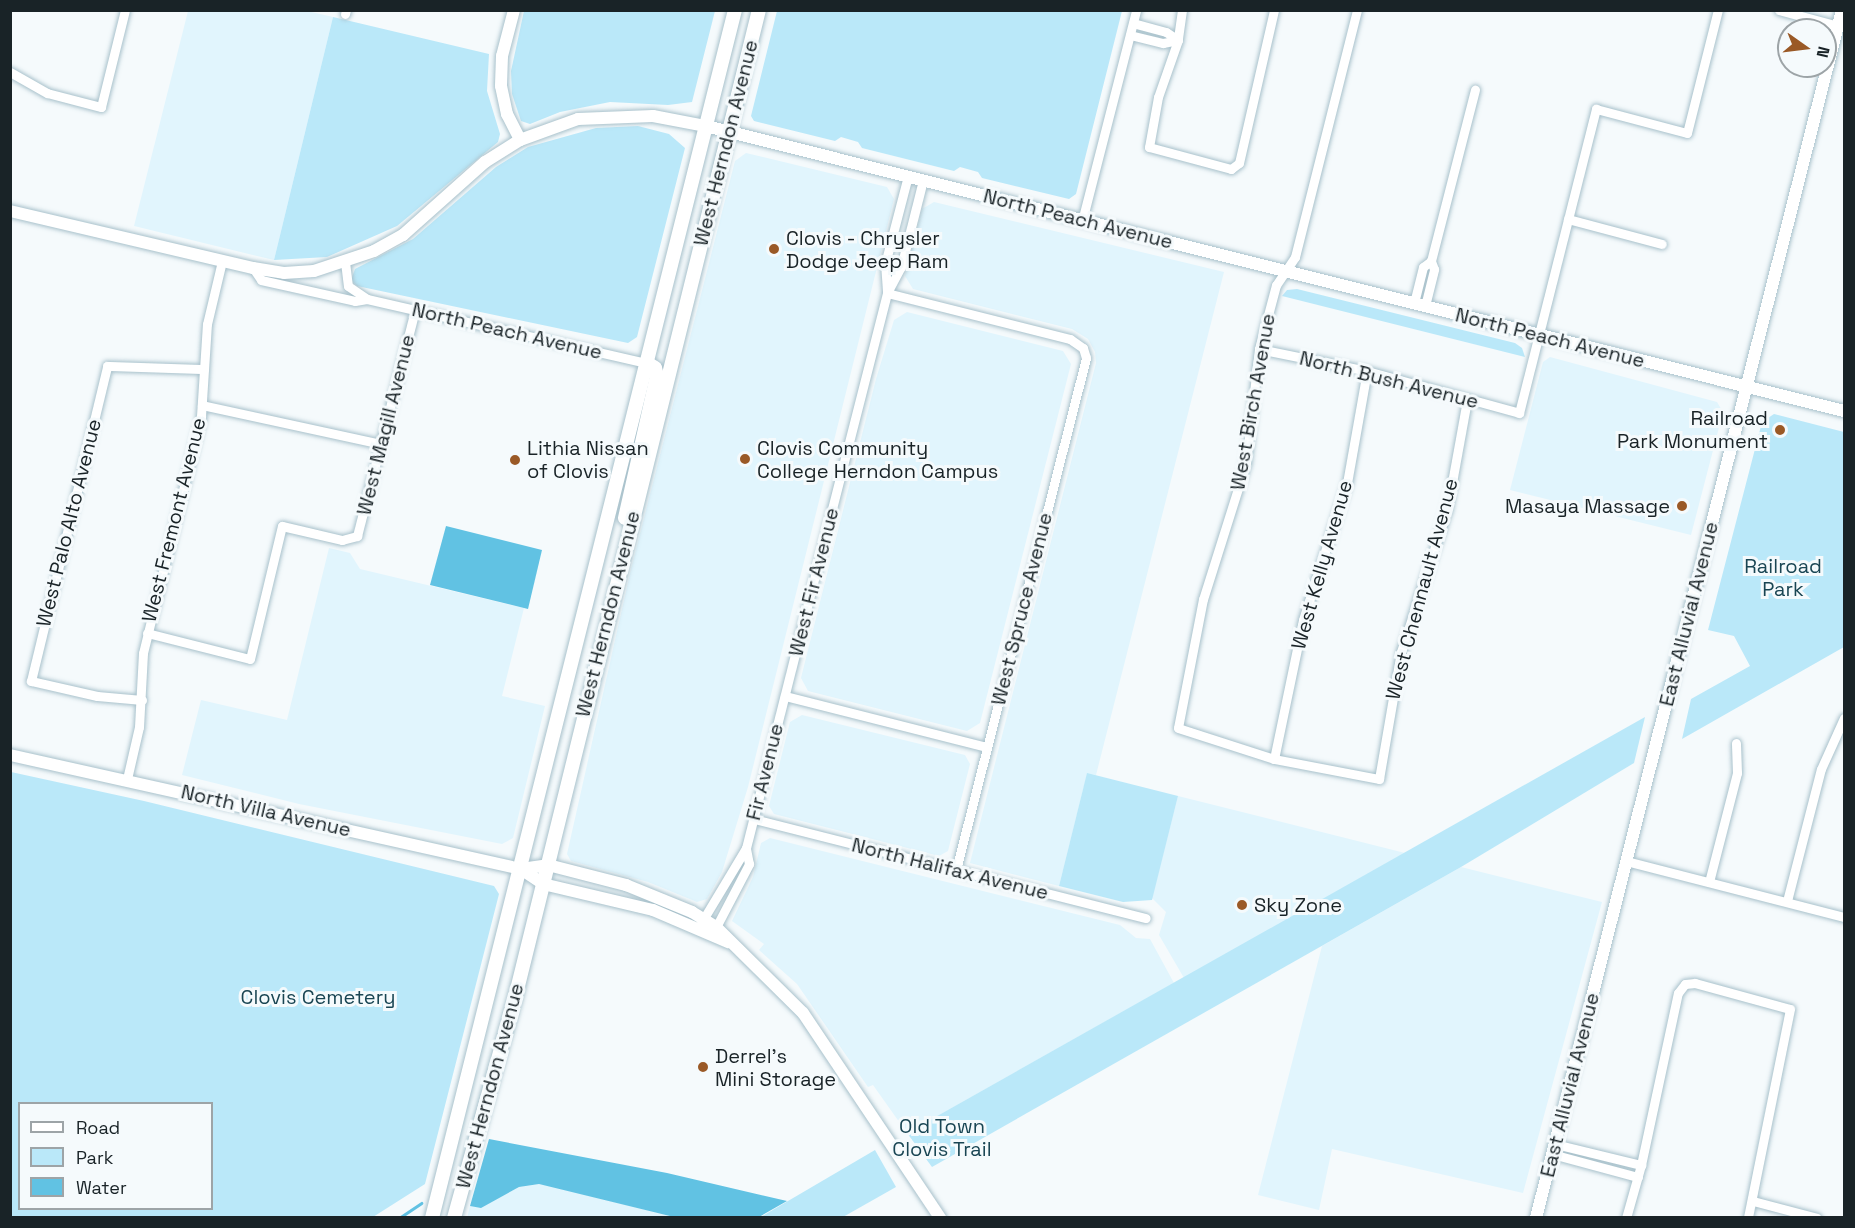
<!DOCTYPE html>
<style>
body{margin:0}
#map{position:relative;width:1855px;height:1228px;overflow:hidden;background:#f5fafc;font-family:"Space Grotesk",sans-serif}
div>[style]{position:absolute}
[style*='--x']{left:calc(var(--x)*1px);top:calc(var(--y)*1px);width:calc(var(--w)*1px);rotate:calc(var(--a)*1deg)}
.built>*{inset:0;background:#e1f5fd}
.green>*{inset:0;background:#bae8f9}
.water>*{inset:0;background:#61c2e3}
.stream>*{height:3px;margin:-1.5px;padding:0 1.5px;transform-origin:1.5px;border-radius:1.5px;background:#61c2e3}
.roads{filter:drop-shadow(0 0 2px #a8c1cb) drop-shadow(0 0 2px #a8c1cb)}
.street>*{height:9px;margin:-4.5px;padding:0 4.5px;transform-origin:4.5px;border-radius:4.5px;background:#fff}
.secondary>*{height:12px;margin:-6px;padding:0 6px;transform-origin:6px;border-radius:6px;background:#fff}
.primary>*{height:14px;margin:-7px;padding:0 7px;transform-origin:7px;border-radius:7px;background:#fff}
.dots>*{width:16px;height:16px;translate:-50% -50%;box-sizing:border-box;border:3px solid #f5fafc;border-radius:50%}
span{translate:-50% -50%;white-space:nowrap;text-align:center;line-height:1.15;-webkit-text-stroke:6px #f5fafc;paint-order:stroke}
.street-label{font-size:20px;color:#192327}
.poi-label{font-size:20px;color:#192327}
.left{translate:0 -50%;text-align:left}
.right{translate:-100% -50%;text-align:right}
.park-label{font-size:20px;color:#194553}
.frame{position:absolute;inset:0;border:12px solid #192327;pointer-events:none}
.legend{position:absolute;left:18px;top:1102px;width:195px;height:108px;box-sizing:border-box;background:#f5fafc;border:2px solid #9da4a7;margin:0;padding:8px 10px;list-style:none;font-size:18px;color:#192327}
.legend li{display:flex;align-items:center;gap:12px;height:30px}
.legend b{width:30px;border:2px solid #9da4a7}
.north{position:absolute;left:1777px;top:18px;width:60px;height:60px;box-sizing:border-box;background:#f5fafc;border:2px solid #9da4a7;border-radius:50%;rotate:104deg;font-size:16px;font-weight:700;line-height:24px;text-align:center;color:#192327}
.north::after{content:'';display:block;margin:auto;width:21px;height:27px;background:#9a5926;clip-path:polygon(50% 0,100% 100%,50% 72%,0 100%)}
</style>
<div id="map">
<div class="built">
<i style="clip-path:polygon(307px 11px,333px 17px,274px 260px,134px 226px,188px 11px)"></i>
<i style="clip-path:polygon(746px 153px,887px 187px,894px 199px,748px 787px,722px 872px,707px 899px,697px 902px,648px 882px,571px 861px,567px 854px,631px 569px,735px 161px)"></i>
<i style="clip-path:polygon(934px 202px,1224px 272px,1096px 775px,1087px 774px,1059px 886px,970px 863px,1096px 363px,1095px 352px,1088px 339px,1072px 329px,913px 289px,905px 276px,922px 209px)"></i>
<i style="clip-path:polygon(907px 312px,1063px 351px,1071px 364px,980px 723px,967px 731px,808px 691px,801px 678px,876px 379px,894px 320px)"></i>
<i style="clip-path:polygon(1550px 357px,1717px 402px,1723px 412px,1691px 535px,1510px 490px,1543px 362px)"></i>
<i style="clip-path:polygon(329px 548px,350px 553px,360px 569px,524px 608px,502px 696px,545px 706px,513px 838px,502px 844px,299px 804px,182px 775px,201px 700px,287px 720px)"></i>
<i style="clip-path:polygon(802px 715px,965px 755px,970px 764px,948px 851px,939px 856px,774px 814px,769px 806px,790px 722px)"></i>
<i style="clip-path:polygon(1178px 796px,1405px 853px,1184px 978px,1159px 935px,1166px 912px,1152px 898px)"></i>
<i style="clip-path:polygon(770px 838px,1120px 925px,1136px 938px,1150px 939px,1174px 983px,907px 1133px,873px 1085px,868px 1087px,797px 984px,759px 950px,764px 944px,732px 921px,753px 877px,761px 843px)"></i>
<i style="clip-path:polygon(1461px 867px,1602px 902px,1523px 1193px,1332px 1149px,1319px 1210px,1258px 1195px,1322px 946px)"></i>
<i style="clip-path:polygon(539px 1184px,550px 1186px,674px 1217px,467px 1218px,470px 1206px,481px 1207px,519px 1187px)"></i>
</div>
<div class="green">
<i style="clip-path:polygon(524px 11px,715px 11px,692px 102px,668px 105px,610px 102px,560px 112px,530px 124px,521px 121px,512px 94px,511px 71px)"></i>
<i style="clip-path:polygon(777px 11px,1122px 11px,1076px 194px,1069px 199px,982px 178px,978px 172px,960px 167px,954px 171px,862px 148px,858px 142px,841px 137px,835px 141px,754px 121px,751px 116px)"></i>
<i style="clip-path:polygon(333px 17px,489px 54px,487px 91px,500px 134px,498px 142px,397px 226px,327px 257px,274px 260px)"></i>
<i style="clip-path:polygon(638px 126px,669px 134px,685px 148px,637px 337px,628px 343px,357px 286px,351px 280px,355px 269px,413px 239px,496px 167px,528px 147px,596px 128px)"></i>
<i style="clip-path:polygon(1297px 289px,1515px 343px,1522px 348px,1525px 357px,1282px 296px,1287px 290px)"></i>
<i style="clip-path:polygon(1774px 414px,1844px 432px,1844px 647px,1682px 739px,1691px 699px,1750px 666px,1734px 636px,1708px 630px,1762px 422px)"></i>
<i style="clip-path:polygon(1645px 717px,1634px 763px,1461px 867px,932px 1167px,907px 1133px)"></i>
<i style="clip-path:polygon(evenodd,11px 772px,144px 801px,494px 886px,499px 894px,425px 1184px,373px 1217px,11px 1217px,11px 772px,20px 1104px,212px 1104px,212px 1208px,20px 1208px,20px 1104px)"></i>
<i style="clip-path:polygon(1087px 773px,1178px 796px,1152px 900px,1123px 902px,1059px 886px)"></i>
<i style="clip-path:polygon(875px 1150px,896px 1187px,843px 1217px,759px 1218px)"></i>
</div>
<div class="water">
<i style="clip-path:polygon(446px 526px,542px 550px,528px 609px,430px 585px)"></i>
<i style="clip-path:polygon(489px 1139px,667px 1173px,787px 1201px,759px 1217px,674px 1217px,539px 1184px,519px 1187px,481px 1208px,470px 1206px)"></i>
</div>
<div class="stream">
<i style="--x:399;--y:1218;--w:27;--a:-34"></i>
</div>
<div class="roads">
<div class="street">
<i style="--x:1182;--y:10;--w:30;--a:98"></i>
<i style="--x:1178;--y:40;--w:60;--a:109.3"></i>
<i style="--x:1158;--y:97;--w:51;--a:100.2"></i>
<i style="--x:1149;--y:147;--w:85;--a:15"></i>
<i style="--x:1231;--y:169;--w:10;--a:-37"></i>
<i style="--x:1239;--y:163;--w:157;--a:-77.1"></i>
<i style="--x:1357;--y:10;--w:255;--a:104.1"></i>
<i style="--x:1295;--y:257;--w:34;--a:124"></i>
<i style="--x:1276;--y:285;--w:66;--a:104.9"></i>
<i style="--x:1259;--y:349;--w:115;--a:96.5"></i>
<i style="--x:1246;--y:463;--w:143;--a:107.5"></i>
<i style="--x:1203;--y:599;--w:131;--a:101"></i>
<i style="--x:1178;--y:728;--w:101;--a:17.9"></i>
<i style="--x:1274;--y:759;--w:107;--a:10.8"></i>
<i style="--x:1379;--y:779;--w:129;--a:-80.2"></i>
<i style="--x:1401;--y:652;--w:149;--a:-72.1"></i>
<i style="--x:1447;--y:510;--w:112;--a:-79.7"></i>
<i style="--x:1779;--y:10;--w:61;--a:15.2"></i>
<i style="--x:345;--y:14;--w:4;--a:-76"></i>
<i style="--x:1130;--y:35;--w:34;--a:14"></i>
<i style="--x:1163;--y:43;--w:15;--a:-11"></i>
<i style="--x:1178;--y:40;--w:14;--a:-146"></i>
<i style="--x:1166;--y:32;--w:34;--a:-165"></i>
<i style="--x:10;--y:72;--w:43;--a:29.6"></i>
<i style="--x:47;--y:93;--w:56;--a:14.5"></i>
<i style="--x:101;--y:107;--w:100;--a:-76.1"></i>
<i style="--x:1568;--y:219;--w:97;--a:14.9"></i>
<i style="--x:1082;--y:221;--w:218;--a:-75.6"></i>
<i style="--x:345;--y:262;--w:24;--a:83"></i>
<i style="--x:348;--y:286;--w:23;--a:34"></i>
<i style="--x:253;--y:268;--w:14;--a:56"></i>
<i style="--x:261;--y:280;--w:96;--a:12.6"></i>
<i style="--x:355;--y:301;--w:12;--a:-9"></i>
<i style="--x:367;--y:299;--w:287;--a:12.9"></i>
<i style="--x:887;--y:291;--w:27;--a:-94"></i>
<i style="--x:885;--y:264;--w:91;--a:-75.4"></i>
<i style="--x:887;--y:293;--w:189;--a:14.1"></i>
<i style="--x:1070;--y:339;--w:16;--a:35"></i>
<i style="--x:1083;--y:348;--w:10;--a:73"></i>
<i style="--x:1086;--y:358;--w:528;--a:104.25"></i>
<i style="--x:1414;--y:303;--w:37;--a:-76"></i>
<i style="--x:1423;--y:267;--w:10;--a:-37"></i>
<i style="--x:1425;--y:306;--w:38;--a:-76"></i>
<i style="--x:1434;--y:269;--w:9;--a:-111"></i>
<i style="--x:1431;--y:261;--w:177;--a:-75.6"></i>
<i style="--x:1259;--y:349;--w:110;--a:11.5"></i>
<i style="--x:1367;--y:371;--w:158;--a:15.4"></i>
<i style="--x:1519;--y:413;--w:314;--a:-75.8"></i>
<i style="--x:1596;--y:109;--w:94;--a:14.8"></i>
<i style="--x:1687;--y:133;--w:127;--a:-75.9"></i>
<i style="--x:202;--y:405;--w:183;--a:12.3"></i>
<i style="--x:147;--y:633;--w:106;--a:14.2"></i>
<i style="--x:250;--y:659;--w:137;--a:-76.5"></i>
<i style="--x:282;--y:526;--w:62;--a:13.1"></i>
<i style="--x:342;--y:540;--w:16;--a:-15"></i>
<i style="--x:357;--y:536;--w:233;--a:-75.6"></i>
<i style="--x:785;--y:696;--w:208;--a:14.2"></i>
<i style="--x:142;--y:700;--w:45;--a:-174.9"></i>
<i style="--x:97;--y:696;--w:68;--a:-167.2"></i>
<i style="--x:31;--y:681;--w:324;--a:-76.4"></i>
<i style="--x:107;--y:366;--w:97;--a:1.8"></i>
<i style="--x:1274;--y:759;--w:142;--a:-78.2"></i>
<i style="--x:1303;--y:620;--w:144;--a:-72.2"></i>
<i style="--x:1347;--y:483;--w:114;--a:-79.9"></i>
<i style="--x:127;--y:779;--w:53;--a:-77"></i>
<i style="--x:139;--y:727;--w:74;--a:-86.9"></i>
<i style="--x:143;--y:653;--w:244;--a:-76.2"></i>
<i style="--x:201;--y:416;--w:92;--a:-86.3"></i>
<i style="--x:207;--y:324;--w:65;--a:-76.6"></i>
<i style="--x:754;--y:819;--w:404;--a:14.2"></i>
<i style="--x:1626;--y:861;--w:225;--a:14.4"></i>
<i style="--x:1709;--y:882;--w:113;--a:-75.6"></i>
<i style="--x:1737;--y:773;--w:30;--a:-92"></i>
<i style="--x:1787;--y:901;--w:136;--a:-75.6"></i>
<i style="--x:1821;--y:769;--w:56;--a:-65.7"></i>
<i style="--x:701;--y:923;--w:87;--a:-59"></i>
<i style="--x:714;--y:931;--w:76;--a:-62.4"></i>
<i style="--x:749;--y:864;--w:16;--a:-101"></i>
<i style="--x:746;--y:848;--w:200;--a:-75.8"></i>
<i style="--x:795;--y:654;--w:373;--a:-75.7"></i>
<i style="--x:887;--y:293;--w:30;--a:-62"></i>
<i style="--x:901;--y:267;--w:90;--a:-75.8"></i>
<i style="--x:1555;--y:1144;--w:89;--a:13.7"></i>
<i style="--x:1552;--y:1154;--w:89;--a:15"></i>
<i style="--x:1753;--y:1201;--w:66;--a:14.9"></i>
<i style="--x:1626;--y:1218;--w:55;--a:-74.2"></i>
<i style="--x:1641;--y:1165;--w:176;--a:-77.9"></i>
<i style="--x:1678;--y:993;--w:11;--a:-52"></i>
<i style="--x:1685;--y:984;--w:10;--a:-6"></i>
<i style="--x:1695;--y:983;--w:98;--a:15.3"></i>
<i style="--x:1790;--y:1009;--w:213;--a:101.4"></i>
</div>
<div class="secondary">
<i style="--x:514;--y:10;--w:48;--a:104.6"></i>
<i style="--x:502;--y:56;--w:30;--a:92"></i>
<i style="--x:501;--y:86;--w:29;--a:78"></i>
<i style="--x:507;--y:114;--w:29;--a:63"></i>
<i style="--x:10;--y:211;--w:250;--a:13.2"></i>
<i style="--x:253;--y:268;--w:31;--a:9"></i>
<i style="--x:284;--y:273;--w:30;--a:-4"></i>
<i style="--x:314;--y:271;--w:63;--a:-18.4"></i>
<i style="--x:374;--y:251;--w:33;--a:-29"></i>
<i style="--x:403;--y:235;--w:110;--a:-41.7"></i>
<i style="--x:485;--y:162;--w:41;--a:-32.2"></i>
<i style="--x:520;--y:140;--w:62;--a:-19.9"></i>
<i style="--x:578;--y:119;--w:75;--a:-2.3"></i>
<i style="--x:653;--y:116;--w:54;--a:10.7"></i>
<i style="--x:706;--y:126;--w:1173;--a:14.06"></i>
<i style="--x:10;--y:755;--w:524;--a:12.58"></i>
<i style="--x:521;--y:869;--w:27;--a:-8"></i>
<i style="--x:548;--y:865;--w:81;--a:14.4"></i>
<i style="--x:626;--y:885;--w:71;--a:22.2"></i>
<i style="--x:692;--y:912;--w:28;--a:32"></i>
<i style="--x:716;--y:927;--w:122;--a:44.7"></i>
<i style="--x:803;--y:1013;--w:247;--a:56.2"></i>
<i style="--x:521;--y:869;--w:27;--a:34"></i>
<i style="--x:543;--y:884;--w:113;--a:13.3"></i>
<i style="--x:653;--y:910;--w:82;--a:23.1"></i>
<i style="--x:1536;--y:1218;--w:1246;--a:-75.79"></i>
</div>
<div class="primary">
<i style="--x:625;--y:518;--w:146;--a:-77.3"></i>
<i style="--x:657;--y:376;--w:8;--a:-104"></i>
<i style="--x:655;--y:368;--w:9;--a:-148"></i>
<i style="--x:432;--y:1218;--w:1245;--a:-75.92"></i>
<i style="--x:454;--y:1218;--w:224;--a:-74.5"></i>
<i style="--x:514;--y:1002;--w:1022;--a:-76.13"></i>
</div>
</div>
<div class="dots">
<i style="left:774px;top:249px;background:#9a5926"></i>
<i style="left:1780px;top:430px;background:#9a5926"></i>
<i style="left:745px;top:459px;background:#9a5926"></i>
<i style="left:515px;top:460px;background:#9a5926"></i>
<i style="left:1682px;top:506px;background:#9a5926"></i>
<i style="left:1242px;top:905px;background:#9a5926"></i>
<i style="left:703px;top:1067px;background:#9a5926"></i>
</div>
<div class="street-label">
<span style="left:726px;top:143px;rotate:-76deg">West Herndon Avenue</span>
<span style="left:1078px;top:219px;rotate:14deg">North Peach Avenue</span>
<span style="left:507px;top:331px;rotate:13deg">North Peach Avenue</span>
<span style="left:1550px;top:338px;rotate:14deg">North Peach Avenue</span>
<span style="left:1389px;top:380px;rotate:14deg">North Bush Avenue</span>
<span style="left:1253px;top:402px;rotate:-80deg">West Birch Avenue</span>
<span style="left:386px;top:425px;rotate:-76deg">West Magill Avenue</span>
<span style="left:174px;top:520px;rotate:-76deg">West Fremont Avenue</span>
<span style="left:69px;top:523px;rotate:-76deg">West Palo Alto Avenue</span>
<span style="left:1322px;top:565px;rotate:-74deg">West Kelly Avenue</span>
<span style="left:814px;top:582px;rotate:-76deg">West Fir Avenue</span>
<span style="left:1422px;top:589px;rotate:-75deg">West Chennault Avenue</span>
<span style="left:1022px;top:609px;rotate:-76deg">West Spruce Avenue</span>
<span style="left:608px;top:614px;rotate:-76deg">West Herndon Avenue</span>
<span style="left:1689px;top:614px;rotate:-76deg">East Alluvial Avenue</span>
<span style="left:765px;top:772px;rotate:-76deg">Fir Avenue</span>
<span style="left:266px;top:811px;rotate:13deg">North Villa Avenue</span>
<span style="left:950px;top:869px;rotate:14deg">North Halifax Avenue</span>
<span style="left:1570px;top:1085px;rotate:-76deg">East Alluvial Avenue</span>
<span style="left:490px;top:1086px;rotate:-75deg">West Herndon Avenue</span>
</div>
<div class="poi-label">
<span class="left" style="left:786px;top:250px">Clovis - Chrysler<br>Dodge Jeep Ram</span>
<span class="right" style="left:1768px;top:430px">Railroad<br>Park Monument</span>
<span class="left" style="left:527px;top:460px">Lithia Nissan<br>of Clovis</span>
<span class="left" style="left:757px;top:460px">Clovis Community<br>College Herndon Campus</span>
<span class="right" style="left:1670px;top:506px">Masaya Massage</span>
<span class="left" style="left:1254px;top:905px">Sky Zone</span>
<span class="left" style="left:715px;top:1068px">Derrel's<br>Mini Storage</span>
</div>
<div class="park-label">
<span style="left:1783px;top:578px">Railroad<br>Park</span>
<span style="left:318px;top:997px">Clovis Cemetery</span>
<span style="left:942px;top:1138px">Old Town<br>Clovis Trail</span>
</div>
<div class="frame"></div>
<ul class="legend">
<li><b style="height:8px;background:#fff"></b>Road</li>
<li><b style="height:16px;background:#bae8f9"></b>Park</li>
<li><b style="height:16px;background:#61c2e3"></b>Water</li>
</ul>
<div class="north">N</div>
</div>
